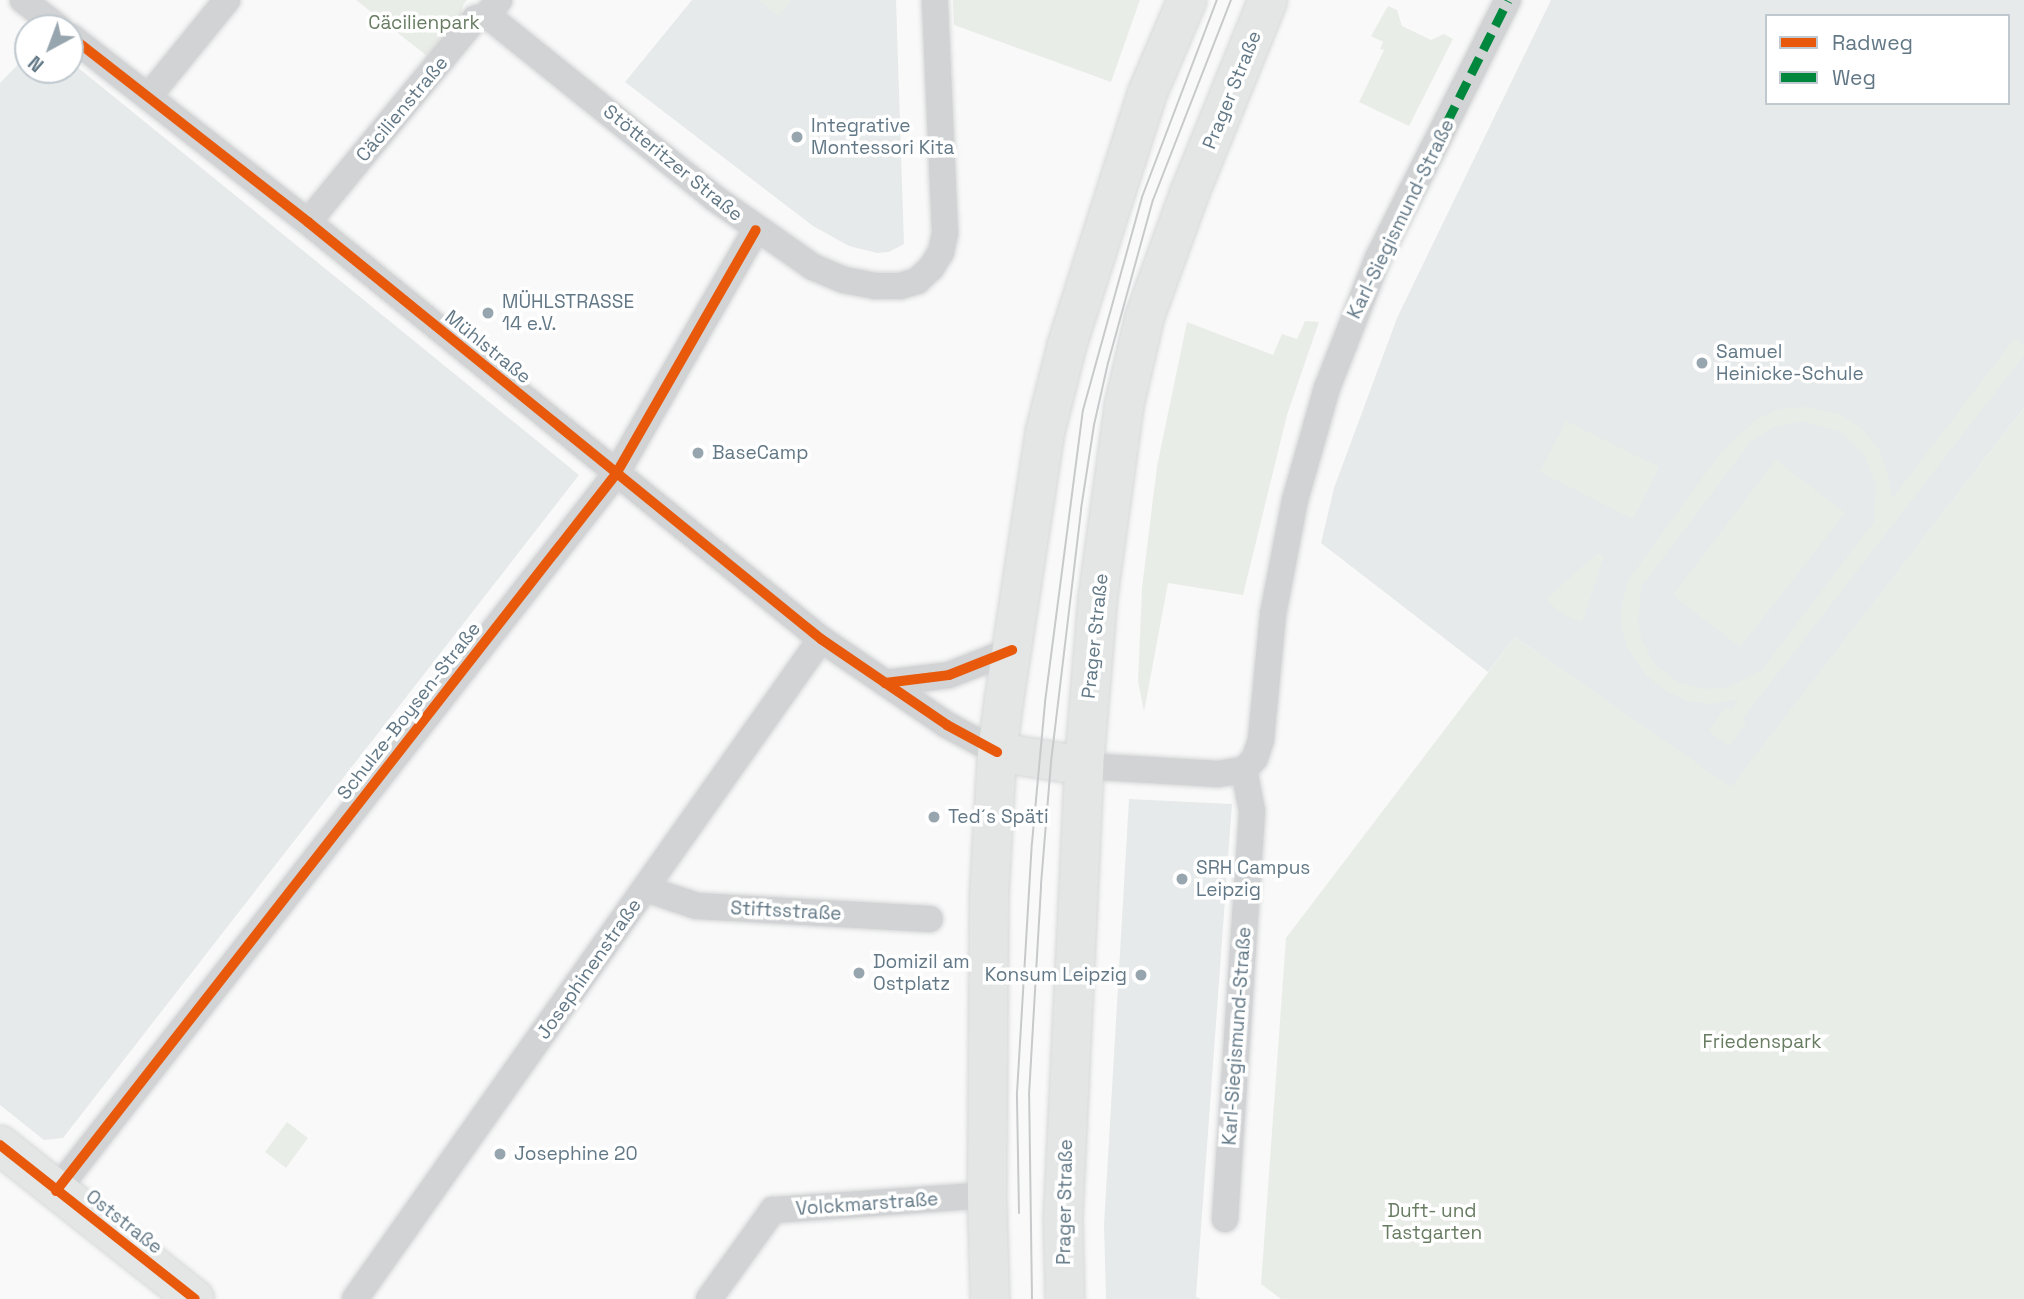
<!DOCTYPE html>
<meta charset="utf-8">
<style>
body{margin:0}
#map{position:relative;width:2024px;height:1299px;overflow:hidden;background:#f9f9f9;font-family:"Space Grotesk",sans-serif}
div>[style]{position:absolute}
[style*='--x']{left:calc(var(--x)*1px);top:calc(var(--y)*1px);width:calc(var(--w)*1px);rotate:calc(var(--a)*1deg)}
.built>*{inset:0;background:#e7eaea}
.green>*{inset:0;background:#e9ede7}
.roads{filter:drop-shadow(0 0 2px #d6d7d8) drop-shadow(0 0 2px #d6d7d8)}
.street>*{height:26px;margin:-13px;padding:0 13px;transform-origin:13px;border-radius:13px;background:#d2d3d4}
.secondary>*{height:38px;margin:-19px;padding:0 19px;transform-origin:19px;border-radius:19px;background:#e4e5e5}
.primary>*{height:38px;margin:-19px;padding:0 19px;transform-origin:19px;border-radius:19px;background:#e4e5e5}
.tram>*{height:2px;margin:-1px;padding:0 1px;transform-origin:1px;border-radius:1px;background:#c7c9ca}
.quiet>*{height:9px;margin-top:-4.5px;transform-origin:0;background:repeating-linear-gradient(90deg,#00873e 0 18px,transparent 0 27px)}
.cycleway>*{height:10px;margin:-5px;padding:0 5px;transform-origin:5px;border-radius:5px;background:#e8590c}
.dots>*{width:19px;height:19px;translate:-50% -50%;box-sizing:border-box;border:4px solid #fff;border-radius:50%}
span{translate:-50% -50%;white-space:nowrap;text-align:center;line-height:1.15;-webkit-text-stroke:7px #fff;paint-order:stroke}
.park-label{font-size:19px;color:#687c62}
.street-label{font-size:19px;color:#627886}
.poi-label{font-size:19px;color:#627886}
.left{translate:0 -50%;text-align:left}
.right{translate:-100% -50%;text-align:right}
.legend{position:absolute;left:1765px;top:14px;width:245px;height:91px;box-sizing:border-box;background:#fff;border:2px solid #c0c9cf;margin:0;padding:9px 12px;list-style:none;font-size:21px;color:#627886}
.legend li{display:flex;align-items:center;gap:14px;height:35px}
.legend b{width:35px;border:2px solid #c0c9cf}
.north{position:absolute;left:14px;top:14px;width:70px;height:70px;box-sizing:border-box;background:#fff;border:2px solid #c0c9cf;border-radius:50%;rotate:221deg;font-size:19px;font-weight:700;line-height:28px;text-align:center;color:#627886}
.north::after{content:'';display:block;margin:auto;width:24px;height:32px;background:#97a5ae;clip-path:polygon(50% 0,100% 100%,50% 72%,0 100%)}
</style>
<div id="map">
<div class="built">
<i style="clip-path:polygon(692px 0,896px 0,904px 244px,889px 252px,877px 253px,849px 246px,813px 226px,625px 82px)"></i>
<i style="clip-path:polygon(evenodd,1551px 0,2024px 0,2024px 408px,1731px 788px,1515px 637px,1488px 672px,1321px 543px,1334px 488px,1397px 318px,1551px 0,1767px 16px,2008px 16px,2008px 103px,1767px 103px,1767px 16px)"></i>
<i style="clip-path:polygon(28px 54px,28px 70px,70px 70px,70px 61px,579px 475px,63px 1138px,44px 1140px,0 1105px,0 83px)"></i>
<i style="clip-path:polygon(1129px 799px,1232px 804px,1196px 1297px,1201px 1299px,1106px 1299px,1104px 1225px)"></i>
</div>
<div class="green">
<i style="clip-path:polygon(356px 0,467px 0,463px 5px,460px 20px,427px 56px)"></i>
<i style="clip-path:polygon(758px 0,791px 0,778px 16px)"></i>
<i style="clip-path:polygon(953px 0,1140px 0,1111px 82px,954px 25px)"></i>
<i style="clip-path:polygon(1388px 6px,1397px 10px,1402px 26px,1431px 40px,1444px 34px,1453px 39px,1409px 126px,1359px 102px,1384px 50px,1380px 49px,1383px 42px,1371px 36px)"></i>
<i style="clip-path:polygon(1305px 321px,1319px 322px,1287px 415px,1243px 595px,1168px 583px,1144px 712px,1138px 681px,1142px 588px,1157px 466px,1187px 322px,1273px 355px,1282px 334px,1297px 339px)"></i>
<i style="clip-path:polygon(evenodd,2015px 338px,2024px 345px,2024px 355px,1743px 718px,1746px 722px,1729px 746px,1709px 731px,1726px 707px,1731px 710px,1739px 699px,1709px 704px,1687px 701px,1665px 690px,1646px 675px,1628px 648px,1621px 624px,1621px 609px,1628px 581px,1719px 455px,1739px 435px,1759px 418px,1780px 409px,1803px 407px,1837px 413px,1859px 426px,1879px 449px,1888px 475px,1892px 499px,2015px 338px,1802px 421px,1841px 432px,1865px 456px,1876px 485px,1874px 522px,1762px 670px,1727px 688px,1705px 689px,1679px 683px,1655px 665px,1642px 641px,1638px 623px,1641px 587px,1751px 441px,1775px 427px,1802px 421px)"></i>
<i style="clip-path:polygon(2024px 408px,2024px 1299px,1281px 1299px,1261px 1284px,1286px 938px,1515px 637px,1731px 787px)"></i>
<i style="clip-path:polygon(1566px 421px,1659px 467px,1633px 519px,1540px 472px)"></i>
<i style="clip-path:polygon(1776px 460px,1845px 513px,1740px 647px,1673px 595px)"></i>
<i style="clip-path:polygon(1596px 554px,1602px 554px,1603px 558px,1582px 622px,1573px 619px,1557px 610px,1547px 599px)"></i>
<i style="clip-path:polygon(287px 1122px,308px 1138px,286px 1168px,265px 1152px)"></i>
</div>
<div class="roads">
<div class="street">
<i style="--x:23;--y:0;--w:46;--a:37.9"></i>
<i style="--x:487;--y:15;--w:290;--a:38.8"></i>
<i style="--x:713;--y:197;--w:122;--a:35"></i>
<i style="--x:813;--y:267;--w:34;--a:23"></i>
<i style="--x:844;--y:280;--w:32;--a:11"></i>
<i style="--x:875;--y:286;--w:25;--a:0"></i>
<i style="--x:900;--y:286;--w:18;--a:-16"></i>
<i style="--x:917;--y:281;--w:19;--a:-43"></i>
<i style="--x:931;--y:268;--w:19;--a:-58"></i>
<i style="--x:941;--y:252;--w:19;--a:-78"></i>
<i style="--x:945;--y:233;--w:233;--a:-92.5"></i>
<i style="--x:70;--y:36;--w:302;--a:38"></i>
<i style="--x:308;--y:222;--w:661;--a:39.11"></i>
<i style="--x:821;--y:639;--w:153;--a:34.3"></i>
<i style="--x:947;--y:725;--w:57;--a:28.4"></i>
<i style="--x:149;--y:96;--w:124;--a:-50.9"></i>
<i style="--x:308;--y:222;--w:263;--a:-50.6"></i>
<i style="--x:475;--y:19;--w:13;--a:-18"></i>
<i style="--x:487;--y:15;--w:19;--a:-51"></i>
<i style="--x:885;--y:683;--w:64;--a:-7.1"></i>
<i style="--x:949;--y:675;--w:68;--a:-21.6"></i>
<i style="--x:1084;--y:766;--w:134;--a:3.4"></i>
<i style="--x:1218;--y:774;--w:26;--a:-9"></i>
<i style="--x:1244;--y:770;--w:16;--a:-47"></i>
<i style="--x:1255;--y:758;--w:20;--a:-72"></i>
<i style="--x:1261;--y:739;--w:126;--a:-84.5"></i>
<i style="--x:1273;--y:614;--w:116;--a:-79.1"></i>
<i style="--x:1295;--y:500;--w:116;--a:-74.1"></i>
<i style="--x:1327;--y:388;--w:140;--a:-68.6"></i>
<i style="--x:1378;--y:258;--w:289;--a:-63.3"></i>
<i style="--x:646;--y:889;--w:54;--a:18.4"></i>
<i style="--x:697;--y:906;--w:233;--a:3.2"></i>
<i style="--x:56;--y:1191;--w:910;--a:-52.01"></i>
<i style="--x:616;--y:474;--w:281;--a:-60.2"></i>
<i style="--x:1225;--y:1219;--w:409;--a:-86.2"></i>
<i style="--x:1252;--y:811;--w:42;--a:-101"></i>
<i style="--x:355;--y:1299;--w:808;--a:-54.78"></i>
<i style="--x:709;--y:1299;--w:110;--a:-54.3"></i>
<i style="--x:773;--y:1210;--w:215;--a:-4"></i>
</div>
<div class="secondary">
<i style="--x:0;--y:1145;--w:248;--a:38.3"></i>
</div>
<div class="primary">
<i style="--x:997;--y:752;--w:88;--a:9.1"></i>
<i style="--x:990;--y:1299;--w:104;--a:-91.7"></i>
<i style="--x:987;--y:1195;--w:298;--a:-89.6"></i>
<i style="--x:989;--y:897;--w:145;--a:-86.8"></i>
<i style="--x:997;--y:752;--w:52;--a:-82.3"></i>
<i style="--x:1004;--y:700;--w:271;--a:-81.3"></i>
<i style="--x:1045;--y:432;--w:90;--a:-75.8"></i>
<i style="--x:1067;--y:345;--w:263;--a:-72.3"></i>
<i style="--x:1147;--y:94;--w:102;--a:-66.9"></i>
<i style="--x:1065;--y:1299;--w:80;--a:-91.4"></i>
<i style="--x:1063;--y:1219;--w:453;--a:-87.3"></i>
<i style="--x:1084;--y:766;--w:170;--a:-85.3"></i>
<i style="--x:1098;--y:597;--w:193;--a:-82.2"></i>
<i style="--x:1124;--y:406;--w:92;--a:-76.9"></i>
<i style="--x:1145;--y:316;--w:132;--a:-70.1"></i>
<i style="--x:1190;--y:192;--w:207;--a:-67.9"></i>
</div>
</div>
<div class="tram">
<i style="--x:1019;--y:1213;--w:120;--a:-91"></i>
<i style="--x:1017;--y:1093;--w:250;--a:-86.6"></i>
<i style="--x:1032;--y:843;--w:142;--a:-84.7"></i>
<i style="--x:1045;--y:702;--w:294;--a:-82.6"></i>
<i style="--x:1083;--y:410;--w:221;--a:-74.5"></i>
<i style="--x:1142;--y:197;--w:211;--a:-69.2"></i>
<i style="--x:1032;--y:1299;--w:204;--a:-90.8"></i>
<i style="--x:1029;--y:1095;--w:211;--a:-86.7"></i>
<i style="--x:1041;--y:884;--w:122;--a:-85.3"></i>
<i style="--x:1051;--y:762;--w:255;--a:-83.2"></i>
<i style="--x:1081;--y:509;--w:85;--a:-81.2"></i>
<i style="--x:1094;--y:425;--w:64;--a:-77.3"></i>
<i style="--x:1108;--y:363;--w:169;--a:-74.6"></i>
<i style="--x:1153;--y:200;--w:215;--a:-68.7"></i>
</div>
<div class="quiet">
<i style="--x:1447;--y:122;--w:136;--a:-63.4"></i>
</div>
<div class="cycleway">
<i style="--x:70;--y:36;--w:302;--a:38"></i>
<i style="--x:308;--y:222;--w:661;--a:39.11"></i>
<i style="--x:821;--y:639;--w:153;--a:34.3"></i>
<i style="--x:947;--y:725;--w:57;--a:28.4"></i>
<i style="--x:885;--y:683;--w:64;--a:-7.1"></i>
<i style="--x:949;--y:675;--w:68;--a:-21.6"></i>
<i style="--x:0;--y:1145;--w:248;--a:38.3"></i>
<i style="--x:56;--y:1191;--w:910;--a:-52.01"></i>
<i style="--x:616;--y:474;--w:281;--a:-60.2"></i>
</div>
<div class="dots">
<i style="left:797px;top:137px;background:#97a5ae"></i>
<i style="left:488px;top:313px;background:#97a5ae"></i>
<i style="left:1702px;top:363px;background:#97a5ae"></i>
<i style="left:698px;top:453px;background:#97a5ae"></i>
<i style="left:934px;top:817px;background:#97a5ae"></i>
<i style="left:1182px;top:879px;background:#97a5ae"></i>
<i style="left:859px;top:973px;background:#97a5ae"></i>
<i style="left:1141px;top:975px;background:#97a5ae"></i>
<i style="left:500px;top:1154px;background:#97a5ae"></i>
</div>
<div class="park-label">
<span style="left:424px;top:23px">Cäcilienpark</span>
<span style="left:1762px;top:1042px">Friedenspark</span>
<span style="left:1432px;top:1222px">Duft- und<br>Tastgarten</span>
</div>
<div class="street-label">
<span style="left:1232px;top:90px;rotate:-68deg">Prager Straße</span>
<span style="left:402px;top:109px;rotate:-50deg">Cäcilienstraße</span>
<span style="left:673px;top:163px;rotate:39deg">Stötteritzer Straße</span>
<span style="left:1401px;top:219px;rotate:-64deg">Karl-Siegismund-Straße</span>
<span style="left:488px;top:347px;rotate:39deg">Mühlstraße</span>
<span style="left:1095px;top:636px;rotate:-84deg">Prager Straße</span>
<span style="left:409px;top:711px;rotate:-52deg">Schulze-Boysen-Straße</span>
<span style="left:786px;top:911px;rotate:3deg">Stiftsstraße</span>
<span style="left:589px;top:969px;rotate:-55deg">Josephinenstraße</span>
<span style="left:1237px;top:1036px;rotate:-86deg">Karl-Siegismund-Straße</span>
<span style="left:1065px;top:1202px;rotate:-89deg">Prager Straße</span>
<span style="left:867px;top:1204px;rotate:-4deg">Volckmarstraße</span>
<span style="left:124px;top:1222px;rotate:38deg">Oststraße</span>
</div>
<div class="poi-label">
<span class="left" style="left:811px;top:137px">Integrative<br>Montessori Kita</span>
<span class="left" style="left:502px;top:313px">MÜHLSTRASSE<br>14 e.V.</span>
<span class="left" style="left:1716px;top:363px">Samuel<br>Heinicke-Schule</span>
<span class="left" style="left:712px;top:453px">BaseCamp</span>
<span class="left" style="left:948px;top:817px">Ted´s Späti</span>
<span class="left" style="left:1196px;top:879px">SRH Campus<br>Leipzig</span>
<span class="left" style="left:873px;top:973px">Domizil am<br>Ostplatz</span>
<span class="right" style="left:1127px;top:975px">Konsum Leipzig</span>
<span class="left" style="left:514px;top:1154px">Josephine 20</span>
</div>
<ul class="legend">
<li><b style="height:9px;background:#e8590c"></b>Radweg</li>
<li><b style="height:9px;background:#00873e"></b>Weg</li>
</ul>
<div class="north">N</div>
</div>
